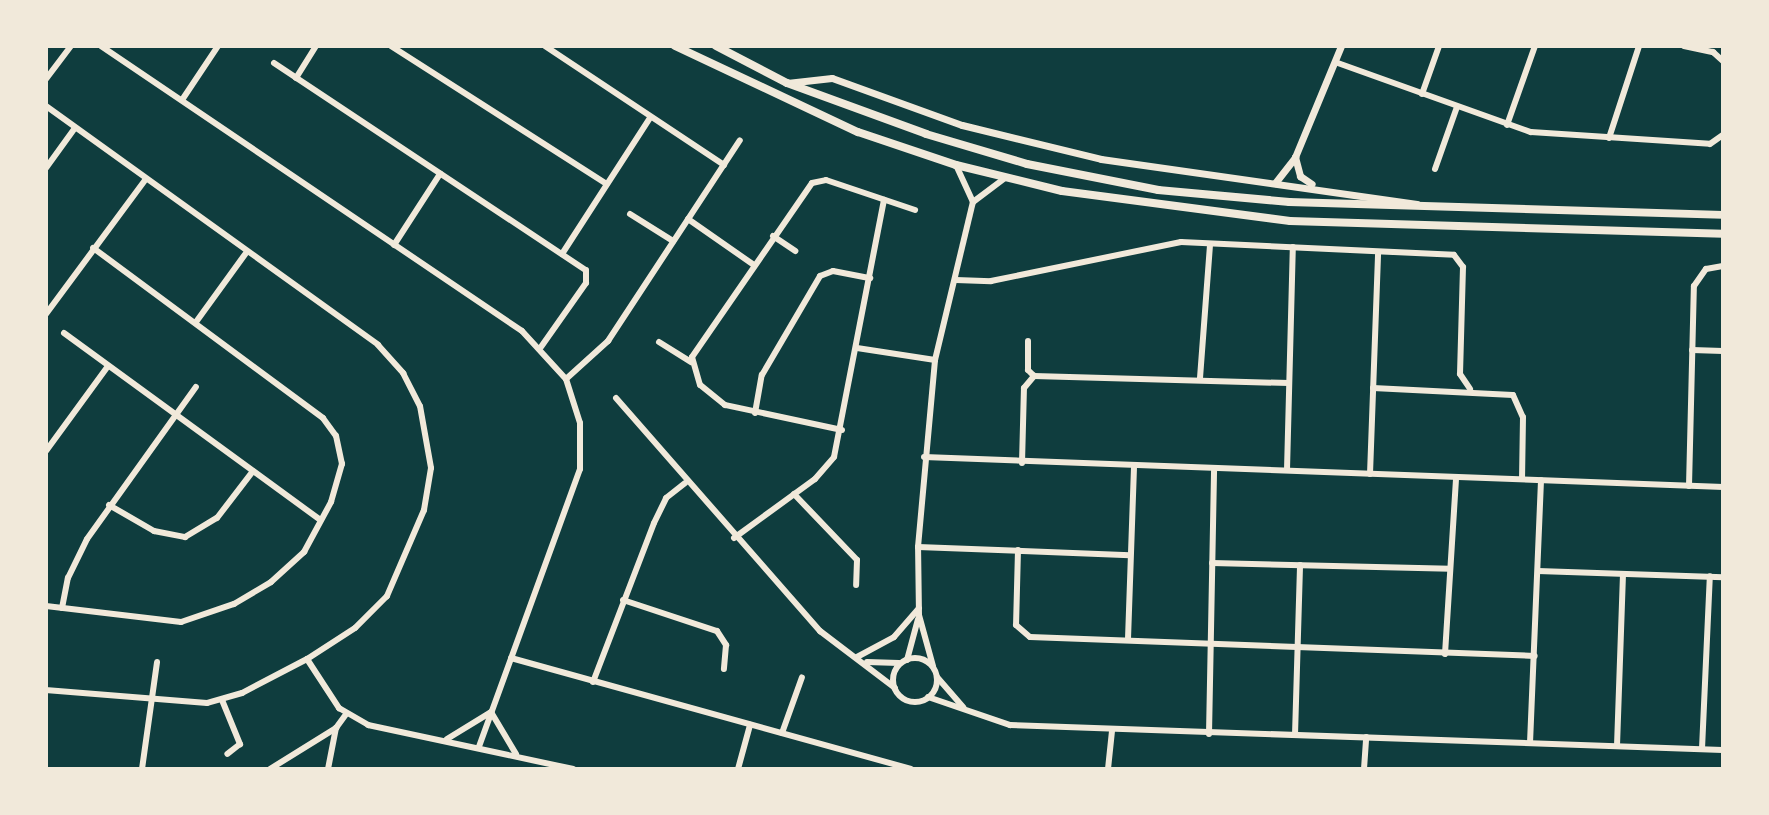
<!DOCTYPE html>
<style>
body{margin:0}
#map{position:relative;width:1769px;height:815px;overflow:hidden;background:#0f3d3e;font-family:"PT Serif",serif}
div>[style]{position:absolute}
[style*='--x']{left:calc(var(--x)*1px);top:calc(var(--y)*1px);width:calc(var(--w)*1px);rotate:calc(var(--a)*1deg)}
.minor>*{height:6px;margin:-3px;padding:0 3px;transform-origin:3px;border-radius:3px;background:#f1e9da}
.minor>.ring{margin:-3px;padding:0;box-sizing:content-box;background:none;border:6px solid #f1e9da;border-radius:50%}
.tertiary>*{height:7px;margin:-3.5px;padding:0 3.5px;transform-origin:3.5px;border-radius:3.5px;background:#f1e9da}
.secondary>*{height:8px;margin:-4px;padding:0 4px;transform-origin:4px;border-radius:4px;background:#f1e9da}
span{translate:-50% -50%;white-space:nowrap;text-align:center;line-height:1.15;-webkit-text-stroke:8px #f1e9da;paint-order:stroke}
.frame{position:absolute;inset:0;border:48px solid #f1e9da;pointer-events:none}
</style>
<div id="map">
<div class="minor">
<i style="--x:101;--y:46;--w:508;--a:34.1"></i>
<i style="--x:522;--y:331;--w:65;--a:47.5"></i>
<i style="--x:566;--y:379;--w:46;--a:72.3"></i>
<i style="--x:580;--y:423;--w:46;--a:90"></i>
<i style="--x:580;--y:469;--w:295;--a:110"></i>
<i style="--x:391;--y:46;--w:256;--a:32.6"></i>
<i style="--x:545;--y:46;--w:215;--a:33.6"></i>
<i style="--x:1684;--y:46;--w:30;--a:12"></i>
<i style="--x:1713;--y:52;--w:13;--a:42"></i>
<i style="--x:1335;--y:62;--w:208;--a:19.7"></i>
<i style="--x:1531;--y:132;--w:179;--a:3.8"></i>
<i style="--x:1710;--y:144;--w:16;--a:-35"></i>
<i style="--x:274;--y:63;--w:374;--a:33.6"></i>
<i style="--x:586;--y:270;--w:13;--a:90"></i>
<i style="--x:586;--y:283;--w:78;--a:125.1"></i>
<i style="--x:296;--y:78;--w:38;--a:-58"></i>
<i style="--x:46;--y:79;--w:41;--a:-52.9"></i>
<i style="--x:1422;--y:94;--w:51;--a:-70.5"></i>
<i style="--x:182;--y:100;--w:65;--a:-56.3"></i>
<i style="--x:46;--y:106;--w:409;--a:35.7"></i>
<i style="--x:378;--y:345;--w:38;--a:48"></i>
<i style="--x:403;--y:373;--w:37;--a:63"></i>
<i style="--x:420;--y:406;--w:63;--a:79.9"></i>
<i style="--x:431;--y:468;--w:43;--a:99.5"></i>
<i style="--x:424;--y:510;--w:94;--a:113.3"></i>
<i style="--x:387;--y:596;--w:45;--a:135"></i>
<i style="--x:355;--y:628;--w:57;--a:147.1"></i>
<i style="--x:307;--y:659;--w:73;--a:152.4"></i>
<i style="--x:242;--y:693;--w:36;--a:164"></i>
<i style="--x:207;--y:703;--w:162;--a:-175.4"></i>
<i style="--x:1507;--y:125;--w:84;--a:-70.5"></i>
<i style="--x:1609;--y:138;--w:97;--a:-71.9"></i>
<i style="--x:46;--y:168;--w:49;--a:-54.1"></i>
<i style="--x:1435;--y:169;--w:66;--a:-70.5"></i>
<i style="--x:973;--y:202;--w:39;--a:-37"></i>
<i style="--x:630;--y:214;--w:51;--a:32.1"></i>
<i style="--x:688;--y:219;--w:80;--a:34.9"></i>
<i style="--x:773;--y:236;--w:27;--a:34"></i>
<i style="--x:394;--y:245;--w:85;--a:-57.1"></i>
<i style="--x:562;--y:254;--w:162;--a:-57.1"></i>
<i style="--x:956;--y:280;--w:35;--a:2"></i>
<i style="--x:991;--y:281;--w:194;--a:-11.6"></i>
<i style="--x:1181;--y:242;--w:273;--a:2.7"></i>
<i style="--x:1454;--y:255;--w:15;--a:53"></i>
<i style="--x:1463;--y:267;--w:107;--a:91.6"></i>
<i style="--x:1460;--y:374;--w:18;--a:56"></i>
<i style="--x:46;--y:314;--w:167;--a:-53.5"></i>
<i style="--x:196;--y:322;--w:85;--a:-54.1"></i>
<i style="--x:64;--y:333;--w:317;--a:36.1"></i>
<i style="--x:1028;--y:341;--w:29;--a:90"></i>
<i style="--x:1028;--y:370;--w:8;--a:45"></i>
<i style="--x:659;--y:342;--w:38;--a:32"></i>
<i style="--x:857;--y:348;--w:79;--a:8.7"></i>
<i style="--x:1692;--y:350;--w:31;--a:2"></i>
<i style="--x:1200;--y:378;--w:134;--a:-85.7"></i>
<i style="--x:566;--y:379;--w:57;--a:-42.1"></i>
<i style="--x:608;--y:341;--w:240;--a:-56.7"></i>
<i style="--x:1373;--y:388;--w:140;--a:2.9"></i>
<i style="--x:1513;--y:395;--w:24;--a:66"></i>
<i style="--x:1523;--y:417;--w:62;--a:90.9"></i>
<i style="--x:616;--y:398;--w:310;--a:48.8"></i>
<i style="--x:820;--y:631;--w:94;--a:37.2"></i>
<i style="--x:755;--y:413;--w:39;--a:-80"></i>
<i style="--x:762;--y:375;--w:115;--a:-59.6"></i>
<i style="--x:820;--y:276;--w:14;--a:-21"></i>
<i style="--x:833;--y:271;--w:38;--a:11"></i>
<i style="--x:842;--y:430;--w:120;--a:-167.9"></i>
<i style="--x:725;--y:405;--w:32;--a:-141"></i>
<i style="--x:700;--y:385;--w:29;--a:-106"></i>
<i style="--x:692;--y:357;--w:211;--a:-55.4"></i>
<i style="--x:812;--y:183;--w:14;--a:-12"></i>
<i style="--x:826;--y:180;--w:94;--a:18.6"></i>
<i style="--x:46;--y:451;--w:105;--a:-53.9"></i>
<i style="--x:924;--y:457;--w:800;--a:2.15"></i>
<i style="--x:1022;--y:463;--w:75;--a:-88.5"></i>
<i style="--x:1024;--y:388;--w:16;--a:-50"></i>
<i style="--x:1034;--y:376;--w:255;--a:1.6"></i>
<i style="--x:1287;--y:470;--w:223;--a:-88.5"></i>
<i style="--x:1370;--y:474;--w:222;--a:-87.9"></i>
<i style="--x:1689;--y:486;--w:200;--a:-88.6"></i>
<i style="--x:1694;--y:286;--w:21;--a:-55"></i>
<i style="--x:1706;--y:269;--w:17;--a:-10"></i>
<i style="--x:794;--y:494;--w:91;--a:46.3"></i>
<i style="--x:857;--y:560;--w:25;--a:92"></i>
<i style="--x:109;--y:505;--w:52;--a:30"></i>
<i style="--x:154;--y:531;--w:32;--a:11"></i>
<i style="--x:185;--y:537;--w:37;--a:-31"></i>
<i style="--x:217;--y:518;--w:59;--a:-52.5"></i>
<i style="--x:734;--y:538;--w:100;--a:-36.1"></i>
<i style="--x:815;--y:479;--w:29;--a:-49"></i>
<i style="--x:834;--y:457;--w:262;--a:-79"></i>
<i style="--x:918;--y:547;--w:212;--a:2.2"></i>
<i style="--x:1018;--y:550;--w:75;--a:91.5"></i>
<i style="--x:1016;--y:625;--w:18;--a:41"></i>
<i style="--x:1030;--y:637;--w:505;--a:2.15"></i>
<i style="--x:1212;--y:563;--w:238;--a:1.4"></i>
<i style="--x:1538;--y:571;--w:185;--a:1.9"></i>
<i style="--x:623;--y:600;--w:99;--a:18.3"></i>
<i style="--x:717;--y:631;--w:17;--a:57"></i>
<i style="--x:726;--y:645;--w:24;--a:95"></i>
<i style="--x:46;--y:606;--w:136;--a:6.8"></i>
<i style="--x:181;--y:622;--w:56;--a:-18.8"></i>
<i style="--x:234;--y:604;--w:43;--a:-30.7"></i>
<i style="--x:271;--y:582;--w:45;--a:-42.3"></i>
<i style="--x:304;--y:552;--w:57;--a:-61.6"></i>
<i style="--x:331;--y:502;--w:40;--a:-74"></i>
<i style="--x:342;--y:464;--w:29;--a:-102"></i>
<i style="--x:336;--y:436;--w:22;--a:-126"></i>
<i style="--x:323;--y:418;--w:286;--a:-143.5"></i>
<i style="--x:62;--y:608;--w:31;--a:-79"></i>
<i style="--x:68;--y:578;--w:43;--a:-64"></i>
<i style="--x:87;--y:539;--w:187;--a:-54.4"></i>
<i style="--x:1128;--y:639;--w:174;--a:-88"></i>
<i style="--x:1445;--y:654;--w:177;--a:-86.4"></i>
<i style="--x:857;--y:657;--w:42;--a:-28.4"></i>
<i style="--x:894;--y:637;--w:38;--a:-49"></i>
<i style="--x:511;--y:658;--w:415;--a:15.5"></i>
<i class="ring" style="left:893px;top:658px;width:38px;height:38px"></i>
<i style="--x:307;--y:659;--w:59;--a:56.9"></i>
<i style="--x:339;--y:708;--w:34;--a:30"></i>
<i style="--x:368;--y:725;--w:210;--a:12.1"></i>
<i style="--x:907;--y:660;--w:42;--a:-75"></i>
<i style="--x:867;--y:662;--w:32;--a:2"></i>
<i style="--x:933;--y:666;--w:53;--a:-105.4"></i>
<i style="--x:919;--y:615;--w:68;--a:-90.8"></i>
<i style="--x:918;--y:547;--w:188;--a:-84.8"></i>
<i style="--x:935;--y:360;--w:163;--a:-76.5"></i>
<i style="--x:973;--y:202;--w:41;--a:-114.7"></i>
<i style="--x:937;--y:677;--w:40;--a:49"></i>
<i style="--x:593;--y:682;--w:170;--a:-69"></i>
<i style="--x:654;--y:523;--w:28;--a:-64"></i>
<i style="--x:666;--y:498;--w:24;--a:-38"></i>
<i style="--x:928;--y:697;--w:87;--a:18.9"></i>
<i style="--x:1010;--y:725;--w:713;--a:2.01"></i>
<i style="--x:222;--y:700;--w:48;--a:67.8"></i>
<i style="--x:240;--y:744;--w:16;--a:142"></i>
<i style="--x:782;--y:733;--w:59;--a:-70.3"></i>
<i style="--x:1209;--y:734;--w:266;--a:-88.9"></i>
<i style="--x:1295;--y:735;--w:170;--a:-88.3"></i>
<i style="--x:447;--y:739;--w:52;--a:-31.5"></i>
<i style="--x:491;--y:712;--w:49;--a:59.2"></i>
<i style="--x:1530;--y:743;--w:263;--a:-87.6"></i>
<i style="--x:1617;--y:746;--w:172;--a:-88"></i>
<i style="--x:1702;--y:749;--w:173;--a:-87.4"></i>
<i style="--x:142;--y:769;--w:108;--a:-82"></i>
<i style="--x:270;--y:769;--w:78;--a:-31.8"></i>
<i style="--x:336;--y:728;--w:17;--a:-54"></i>
<i style="--x:328;--y:769;--w:42;--a:-79"></i>
<i style="--x:738;--y:769;--w:46;--a:-74.7"></i>
<i style="--x:1108;--y:769;--w:39;--a:-84"></i>
<i style="--x:1364;--y:769;--w:32;--a:-86"></i>
</div>
<div class="tertiary">
<i style="--x:787;--y:83;--w:45;--a:-6.3"></i>
<i style="--x:832;--y:78;--w:138;--a:19.9"></i>
<i style="--x:962;--y:125;--w:143;--a:13.7"></i>
<i style="--x:1101;--y:159;--w:319;--a:8.1"></i>
<i style="--x:1295;--y:157;--w:20;--a:75"></i>
<i style="--x:1300;--y:176;--w:14;--a:34"></i>
<i style="--x:1275;--y:183;--w:33;--a:-52"></i>
<i style="--x:1295;--y:157;--w:120;--a:-67.5"></i>
</div>
<div class="secondary">
<i style="--x:675;--y:46;--w:202;--a:25.2"></i>
<i style="--x:858;--y:132;--w:103;--a:18.6"></i>
<i style="--x:956;--y:165;--w:109;--a:13.8"></i>
<i style="--x:1062;--y:191;--w:230;--a:7.5"></i>
<i style="--x:1290;--y:221;--w:433;--a:1.7"></i>
<i style="--x:716;--y:46;--w:80;--a:27.5"></i>
<i style="--x:787;--y:83;--w:148;--a:20.1"></i>
<i style="--x:926;--y:134;--w:105;--a:16.5"></i>
<i style="--x:1027;--y:164;--w:134;--a:11.2"></i>
<i style="--x:1158;--y:190;--w:132;--a:5.2"></i>
<i style="--x:1289;--y:202;--w:434;--a:1.7"></i>
</div>
<div class="frame"></div>
</div>
